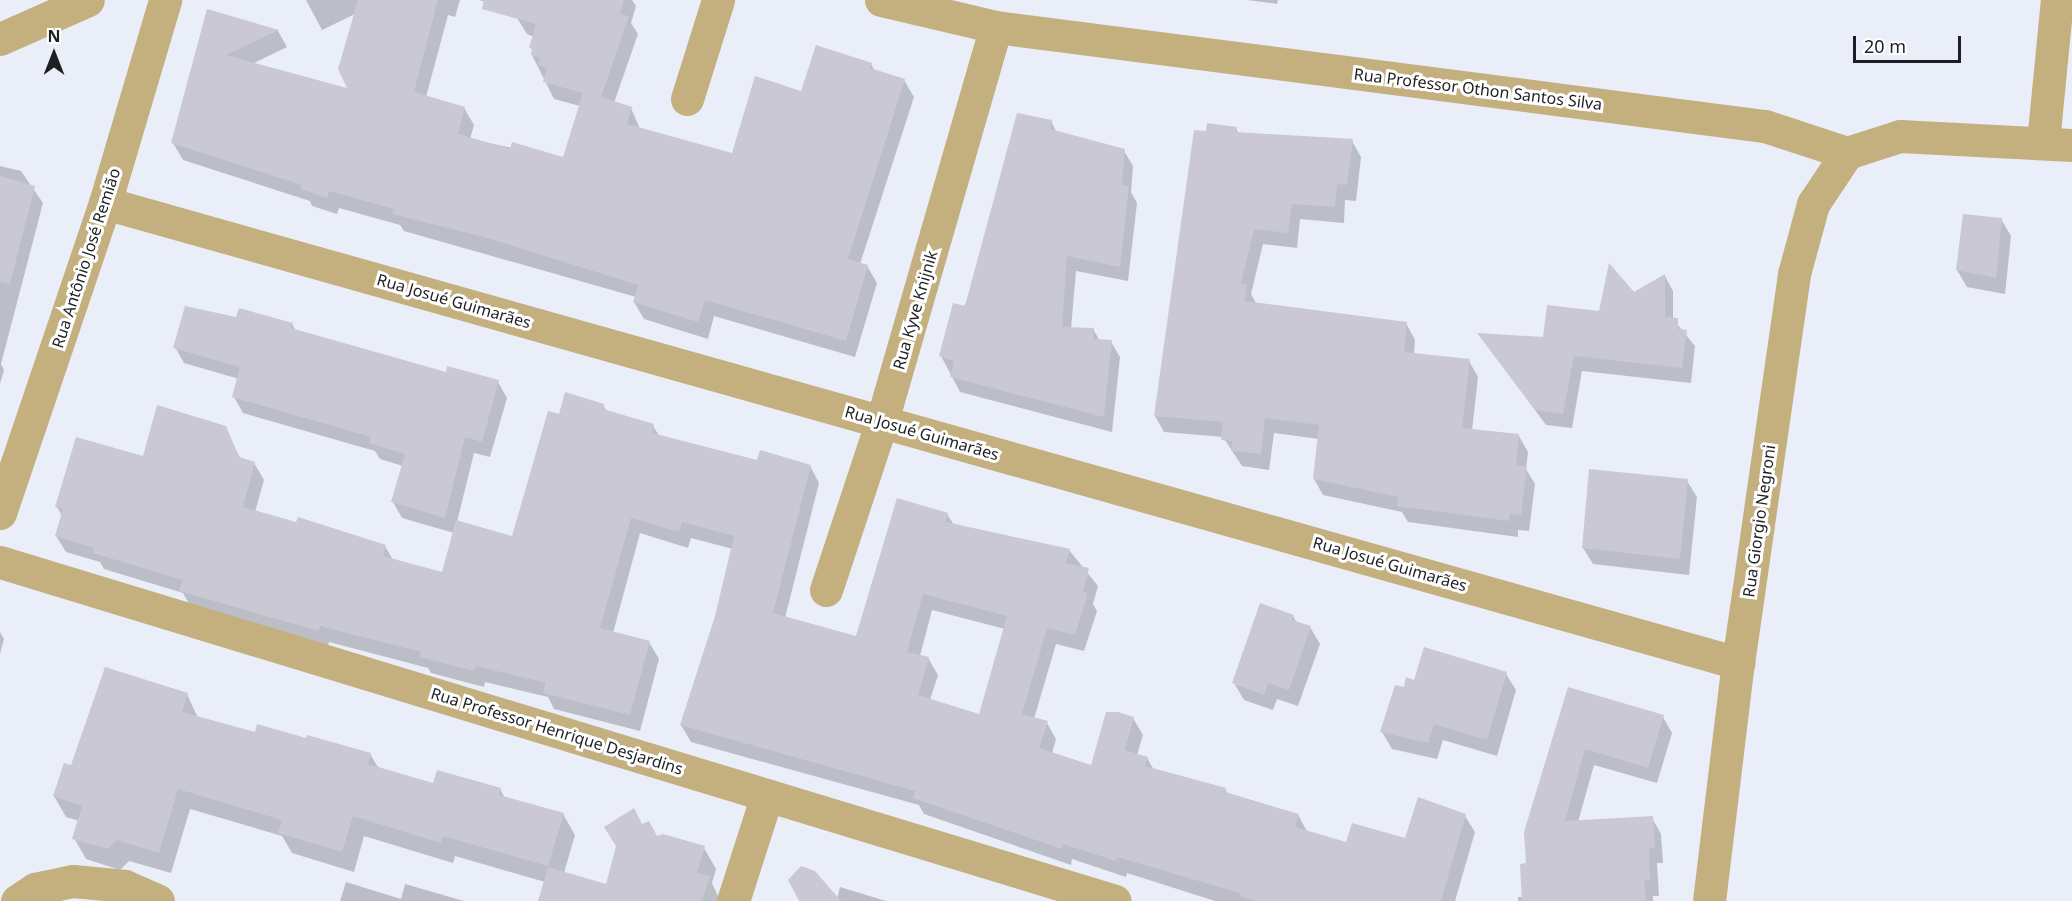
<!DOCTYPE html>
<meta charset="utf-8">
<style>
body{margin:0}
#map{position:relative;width:2072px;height:901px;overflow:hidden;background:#eaeef9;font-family:"Noto Sans",sans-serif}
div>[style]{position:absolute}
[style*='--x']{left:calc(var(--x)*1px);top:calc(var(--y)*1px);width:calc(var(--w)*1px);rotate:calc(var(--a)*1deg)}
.shadow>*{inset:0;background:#0003}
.building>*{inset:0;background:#c9c8d3}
.minor>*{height:33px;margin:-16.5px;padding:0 16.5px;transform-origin:16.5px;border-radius:16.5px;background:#c4af7e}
.tertiary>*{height:33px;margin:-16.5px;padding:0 16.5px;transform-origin:16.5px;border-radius:16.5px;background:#c4af7e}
span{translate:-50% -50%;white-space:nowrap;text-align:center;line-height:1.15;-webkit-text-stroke:6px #fff;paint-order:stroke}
.street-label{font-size:16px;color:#1e1f23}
.north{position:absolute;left:24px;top:24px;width:60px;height:60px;-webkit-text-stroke:4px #fff;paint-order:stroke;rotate:0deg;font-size:16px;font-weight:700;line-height:24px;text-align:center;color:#1e1f23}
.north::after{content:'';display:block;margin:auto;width:21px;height:27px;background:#1e1f23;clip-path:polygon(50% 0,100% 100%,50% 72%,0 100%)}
.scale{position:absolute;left:1853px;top:36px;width:108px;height:27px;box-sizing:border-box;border:3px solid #1e1f23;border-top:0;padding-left:8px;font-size:18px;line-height:21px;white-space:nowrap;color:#1e1f23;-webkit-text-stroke:4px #fff;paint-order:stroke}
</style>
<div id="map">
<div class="shadow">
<i style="clip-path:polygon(306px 0,460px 0,455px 17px,448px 15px,426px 97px,464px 108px,474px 125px,470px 139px,564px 159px,580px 106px,554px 99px,532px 55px,534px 37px,527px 34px,517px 18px,519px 11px,479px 0,632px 0,636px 6px,631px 23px,638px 34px,614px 103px,631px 108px,640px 129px,733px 155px,802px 93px,871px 64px,875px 71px,904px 80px,914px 97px,860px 264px,867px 266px,877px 283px,855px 357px,714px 316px,708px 339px,644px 319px,634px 302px,636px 297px,404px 231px,400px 225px,339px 208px,337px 214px,312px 206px,310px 201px,183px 160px,173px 143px,208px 11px,278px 31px,287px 47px,252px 64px,350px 90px,355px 14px,322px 30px)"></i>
<i style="clip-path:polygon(1247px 0,1278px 0,1277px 4px)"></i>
<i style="clip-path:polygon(1051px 121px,1057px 133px,1124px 151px,1133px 166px,1131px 192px,1137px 203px,1128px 281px,1076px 271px,1071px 329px,1093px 329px,1100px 341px,1111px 342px,1120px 357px,1112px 432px,960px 392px,941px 356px)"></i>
<i style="clip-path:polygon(1236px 128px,1239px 134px,1352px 141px,1361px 157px,1356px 201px,1345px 200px,1344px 223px,1300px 219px,1297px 248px,1263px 244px,1251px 294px,1256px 303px,1406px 323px,1415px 340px,1414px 354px,1469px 361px,1478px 377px,1472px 431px,1519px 436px,1528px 452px,1526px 469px,1535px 484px,1529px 531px,1518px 530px,1518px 537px,1408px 522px,1402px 512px,1323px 495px,1314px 479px,1319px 439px,1274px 433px,1269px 470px,1242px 466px,1223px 437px,1164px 432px,1155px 416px,1207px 133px)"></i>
<i style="clip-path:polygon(0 166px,21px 171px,43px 203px,1px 364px,4px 370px,0 384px)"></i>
<i style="clip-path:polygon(2001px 219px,2011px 236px,2005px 294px,1967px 287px,1957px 270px)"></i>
<i style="clip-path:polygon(1665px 276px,1673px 291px,1673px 319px,1695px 346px,1691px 383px,1582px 371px,1572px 428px,1546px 425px,1479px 334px,1544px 339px)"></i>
<i style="clip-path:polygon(evenodd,237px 318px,292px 324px,296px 331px,447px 374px,498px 382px,507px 398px,490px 457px,474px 453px,457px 522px,513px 538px,560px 415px,603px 405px,608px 413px,653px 426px,660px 437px,758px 462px,810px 466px,819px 483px,785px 618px,857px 638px,947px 514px,954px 525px,1069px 550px,1098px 586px,1093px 604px,1097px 611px,1084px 651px,1056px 644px,1034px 719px,1047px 723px,1056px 739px,1052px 753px,1092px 766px,1133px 718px,1143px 735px,1137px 755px,1147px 758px,1154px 770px,1225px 789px,1229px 795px,1298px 815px,1308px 833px,1347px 844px,1406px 840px,1465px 816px,1475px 832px,1455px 901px,1215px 901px,1127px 873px,1126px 877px,1072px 859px,1071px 865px,924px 814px,919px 805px,691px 742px,681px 725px,716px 616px,733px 549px,691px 538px,688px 548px,640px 533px,613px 633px,649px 642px,659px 659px,640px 731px,554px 709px,548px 697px,485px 682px,484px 687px,431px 673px,428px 668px,329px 642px,328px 647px,191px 607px,183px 593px,104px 569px,100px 562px,66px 552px,56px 536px,62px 516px,57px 507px,144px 458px,225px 427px,241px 460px,254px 463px,264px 480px,255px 512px,385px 546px,393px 560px,443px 574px,454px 533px,402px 518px,393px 502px,403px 466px,380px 459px,375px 451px,243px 413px,234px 397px,239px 379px,184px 363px,175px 347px,237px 318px,932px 610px,1005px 629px,980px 716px,930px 700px,938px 675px,928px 658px,920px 656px,932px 610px)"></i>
<i style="clip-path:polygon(1687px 481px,1697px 497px,1689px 575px,1593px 564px,1583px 548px)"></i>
<i style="clip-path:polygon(1293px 616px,1297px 623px,1310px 627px,1320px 644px,1298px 706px,1277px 699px,1273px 710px,1244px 700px,1234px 683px)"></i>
<i style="clip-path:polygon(0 632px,4px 639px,0 654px)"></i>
<i style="clip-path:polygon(1506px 674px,1516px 690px,1497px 756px,1443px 740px,1437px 759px,1392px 749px,1382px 732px,1405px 689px,1415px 682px)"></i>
<i style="clip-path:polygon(1569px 689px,1663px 717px,1672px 733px,1657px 783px,1594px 765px,1578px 822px,1652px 818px,1661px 834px,1663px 863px,1657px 863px,1659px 896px,1653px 896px,1653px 901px,1518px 901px,1518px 897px,1523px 897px)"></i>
<i style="clip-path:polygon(187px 694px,198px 718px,256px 734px,307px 740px,370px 754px,379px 769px,434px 785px,500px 789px,505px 798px,563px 814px,575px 835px,564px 873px,607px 886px,642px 826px,657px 837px,704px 848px,716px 869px,712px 883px,720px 901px,540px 901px,545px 882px,455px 856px,453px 863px,364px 836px,354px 872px,292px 853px,282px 836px,190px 809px,171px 873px,129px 861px,120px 870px,86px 859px,74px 838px,79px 821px,66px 817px,54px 796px,72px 767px)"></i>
<i style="clip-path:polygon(790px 880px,837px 899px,840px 887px,886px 901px,800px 901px)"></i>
<i style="clip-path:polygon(346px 882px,401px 899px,405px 884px,464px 901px,340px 901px)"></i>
</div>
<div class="building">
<i style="clip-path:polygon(358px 0,438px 0,414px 92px,465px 107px,458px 134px,510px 149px,512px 142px,563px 157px,583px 93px,543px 82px,547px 68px,538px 65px,540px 58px,531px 55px,532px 49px,529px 48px,536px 24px,482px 9px,484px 0,624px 0,620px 14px,629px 16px,601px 97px,632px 107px,627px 124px,732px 153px,755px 76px,801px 91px,816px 45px,872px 63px,870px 68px,905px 79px,848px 259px,868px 265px,846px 341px,705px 300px,698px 322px,633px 302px,638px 285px,484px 237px,392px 214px,394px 209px,329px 191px,327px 198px,301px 189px,302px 185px,171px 143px,207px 9px,279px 30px,226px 55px,347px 88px,338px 69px)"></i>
<i style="clip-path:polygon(1017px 113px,1052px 120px,1050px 129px,1125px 149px,1122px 185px,1129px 186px,1120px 267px,1067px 256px,1062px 327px,1094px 328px,1093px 339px,1112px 340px,1104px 417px,950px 377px,954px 361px,939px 356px,953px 303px,965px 306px)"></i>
<i style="clip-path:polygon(1207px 123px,1237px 127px,1236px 132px,1353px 139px,1347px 185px,1337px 184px,1335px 207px,1292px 204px,1288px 233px,1254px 229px,1241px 284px,1247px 285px,1244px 301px,1407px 322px,1404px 352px,1470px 359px,1462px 428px,1519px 434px,1516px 465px,1527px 467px,1521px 515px,1510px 514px,1509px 521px,1397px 506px,1398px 497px,1313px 479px,1319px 425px,1265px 418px,1261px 454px,1231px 451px,1232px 441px,1221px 440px,1223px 422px,1154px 416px,1194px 130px,1206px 131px)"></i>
<i style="clip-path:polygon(0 176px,35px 186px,10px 284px,0 282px)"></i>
<i style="clip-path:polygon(1963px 214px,2002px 218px,1996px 278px,1956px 270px)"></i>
<i style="clip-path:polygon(1609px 263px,1634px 292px,1665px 274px,1665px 317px,1678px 318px,1678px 329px,1687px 330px,1682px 368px,1574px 356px,1563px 414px,1535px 410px,1477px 333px,1543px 337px,1547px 305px,1599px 311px)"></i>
<i style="clip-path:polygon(185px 306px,236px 317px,239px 308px,293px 323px,291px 328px,446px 372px,447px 366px,499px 380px,482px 442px,465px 437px,445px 518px,391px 502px,405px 454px,369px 443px,371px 437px,232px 397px,240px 367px,173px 348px)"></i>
<i style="clip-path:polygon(evenodd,565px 392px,604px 404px,603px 409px,654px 424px,652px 433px,757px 460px,760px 450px,811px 465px,773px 613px,856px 636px,897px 498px,948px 513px,946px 522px,1070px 549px,1066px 563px,1089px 568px,1083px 592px,1088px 593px,1075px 635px,1047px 628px,1022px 714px,1048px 721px,1039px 748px,1091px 765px,1106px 712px,1118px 712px,1134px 717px,1125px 750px,1148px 757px,1145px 766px,1226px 788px,1225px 792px,1299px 814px,1295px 827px,1346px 842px,1352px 823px,1405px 838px,1418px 797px,1466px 814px,1441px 901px,1255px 901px,1239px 896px,1240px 893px,1117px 857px,1116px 861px,1063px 844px,1062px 849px,913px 798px,915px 791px,680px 725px,715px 616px,734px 536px,682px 522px,679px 532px,631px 518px,600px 628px,650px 641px,630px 715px,543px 693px,546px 683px,476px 666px,474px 671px,420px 657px,421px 652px,320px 626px,319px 631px,179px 591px,183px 580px,93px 553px,94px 548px,55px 536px,63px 509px,55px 507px,76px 437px,143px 456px,157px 405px,226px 426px,239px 457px,255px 462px,243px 507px,296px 522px,298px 517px,386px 545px,383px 556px,442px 572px,456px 520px,512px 536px,548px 411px,559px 414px,565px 392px,923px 594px,1007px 616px,979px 714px,918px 695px,929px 657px,907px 652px,923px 594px)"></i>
<i style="clip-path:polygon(1589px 469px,1688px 479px,1680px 559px,1582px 548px)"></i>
<i style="clip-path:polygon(1260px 603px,1294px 615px,1292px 620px,1311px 626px,1289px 690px,1268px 683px,1264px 695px,1232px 683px)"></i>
<i style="clip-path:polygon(1424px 647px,1507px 672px,1487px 740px,1434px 724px,1428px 743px,1380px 732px,1395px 685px,1404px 687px,1406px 677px,1414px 680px)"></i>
<i style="clip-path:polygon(105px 667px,188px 693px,182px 712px,255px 732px,257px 724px,306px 738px,307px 735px,371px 753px,368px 764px,433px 783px,437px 770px,501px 788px,499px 795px,564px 813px,548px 866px,443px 836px,441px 843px,353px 816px,342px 852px,278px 833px,282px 820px,178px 789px,159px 853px,117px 840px,108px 849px,72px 839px,82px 806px,53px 796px,64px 763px,71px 765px)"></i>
<i style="clip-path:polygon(1568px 687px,1664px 715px,1648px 768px,1585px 749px,1565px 821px,1653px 816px,1655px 848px,1649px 848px,1650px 880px,1644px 880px,1646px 901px,1522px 901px,1520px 864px,1526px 863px,1524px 832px)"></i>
<i style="clip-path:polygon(634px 808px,642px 824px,649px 821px,657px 836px,663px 834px,705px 846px,697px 873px,710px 876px,702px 901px,538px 901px,548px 867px,606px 884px,616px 846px,604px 827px)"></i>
<i style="clip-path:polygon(801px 866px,815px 871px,841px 901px,799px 901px,788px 880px)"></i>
</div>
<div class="minor">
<i style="--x:881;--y:0;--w:118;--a:13.2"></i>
<i style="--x:996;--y:27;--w:775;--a:7.34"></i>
<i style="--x:1765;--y:126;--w:86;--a:18.2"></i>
<i style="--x:0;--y:39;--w:96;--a:-23.9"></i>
<i style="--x:687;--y:99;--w:104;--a:-72.6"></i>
<i style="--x:2043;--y:142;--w:143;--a:-84.4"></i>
<i style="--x:105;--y:203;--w:1697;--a:15.73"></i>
<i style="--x:0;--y:513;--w:327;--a:-71.3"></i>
<i style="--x:105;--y:203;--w:212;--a:-73.5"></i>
<i style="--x:0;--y:562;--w:1165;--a:16.91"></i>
<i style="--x:826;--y:590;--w:178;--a:-71.7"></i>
<i style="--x:882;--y:421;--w:410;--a:-73.9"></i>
<i style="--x:17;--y:901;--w:22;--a:-34"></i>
<i style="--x:35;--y:889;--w:39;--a:-12"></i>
<i style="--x:73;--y:881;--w:52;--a:5.5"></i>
<i style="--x:125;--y:886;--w:36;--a:24"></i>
<i style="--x:733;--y:901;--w:111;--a:-72.2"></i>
</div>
<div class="tertiary">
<i style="--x:1709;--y:901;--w:240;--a:-83.1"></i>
<i style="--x:1738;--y:663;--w:393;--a:-81.8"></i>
<i style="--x:1794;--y:274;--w:73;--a:-74.8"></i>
<i style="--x:1813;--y:204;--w:61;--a:-56.3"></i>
<i style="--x:1847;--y:153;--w:56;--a:-17.8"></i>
<i style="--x:1900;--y:136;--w:172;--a:3"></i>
</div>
<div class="street-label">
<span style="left:1478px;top:89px;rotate:7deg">Rua Professor Othon Santos Silva</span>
<span style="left:86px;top:258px;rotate:-72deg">Rua Antônio José Remião</span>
<span style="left:454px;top:301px;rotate:16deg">Rua Josué Guimarães</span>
<span style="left:915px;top:310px;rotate:-74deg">Rua Kyve Knijnik</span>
<span style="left:922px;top:433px;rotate:16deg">Rua Josué Guimarães</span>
<span style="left:1759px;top:521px;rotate:-82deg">Rua Giorgio Negroni</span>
<span style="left:1390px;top:564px;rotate:16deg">Rua Josué Guimarães</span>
<span style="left:557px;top:731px;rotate:17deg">Rua Professor Henrique Desjardins</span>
</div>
<div class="north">N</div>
<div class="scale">20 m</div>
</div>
